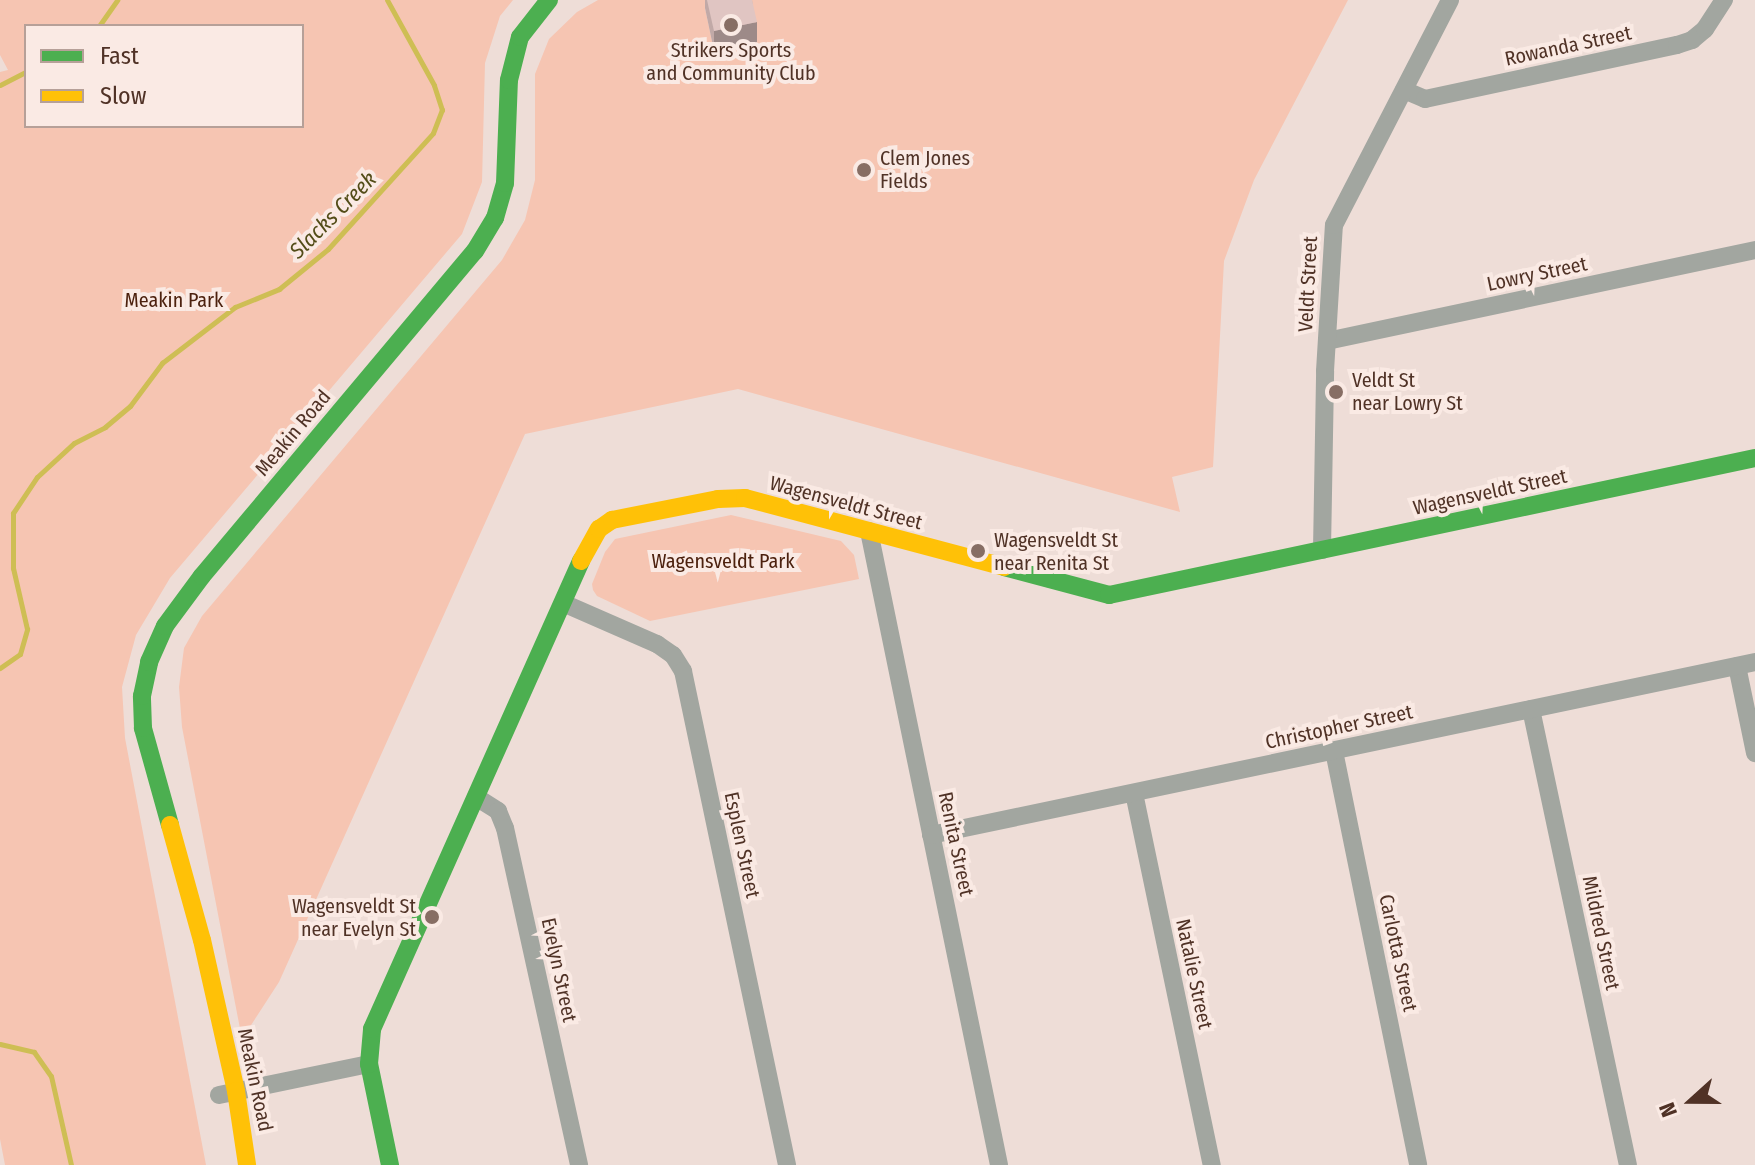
<!DOCTYPE html>
<style>
body{margin:0}
#map{position:relative;width:1755px;height:1165px;overflow:hidden;background:#eeddd7;font-family:"Fira Sans Condensed",sans-serif}
div>[style]{position:absolute}
[style*='--x']{left:calc(var(--x)*1px);top:calc(var(--y)*1px);width:calc(var(--w)*1px);rotate:calc(var(--a)*1deg)}
.green>*{inset:0;background:#f6c5b2}
.stream>*{height:5px;margin:-2.5px;padding:0 2.5px;transform-origin:2.5px;border-radius:2.5px;background:#cebe54}
.street>*{height:18px;margin:-9px;padding:0 9px;transform-origin:9px;border-radius:9px;background:#a2a6a0}
.fast>*{height:18px;margin:-9px;padding:0 9px;transform-origin:9px;border-radius:9px;background:#4caf50}
.slow>*{height:18px;margin:-9px;padding:0 9px;transform-origin:9px;border-radius:9px;background:#ffc107}
.wall>*{inset:0;background:#c1a9a7}
.shaded-wall>*{inset:0;background:#9d8a88}
.building>*{inset:0;background:#e0c5c2}
.dots>*{width:22px;height:22px;translate:-50% -50%;box-sizing:border-box;border:4px solid #faeae4;border-radius:50%}
span{translate:-50% -50%;white-space:nowrap;text-align:center;line-height:1.15;-webkit-text-stroke:8px #faeae4;paint-order:stroke}
.street-label{font-size:20px;color:#503226}
.poi-label{font-size:20px;color:#503226}
.left{translate:0 -50%;text-align:left}
.right{translate:-100% -50%;text-align:right}
.park-label{font-size:20px;color:#4c210e}
.water-label{font-size:22px;color:#524c17;font-style:italic}
.legend{position:absolute;left:24px;top:24px;width:280px;height:104px;box-sizing:border-box;background:#faeae4;border:2px solid #b6a098;margin:0;padding:10px 14px;list-style:none;font-size:24px;color:#503226}
.legend li{display:flex;align-items:center;gap:16px;height:40px}
.legend b{width:40px;border:2px solid #b6a098}
.north{position:absolute;left:1651px;top:1061px;width:80px;height:80px;-webkit-text-stroke:6px #faeae4;paint-order:stroke;rotate:249deg;font-size:22px;font-weight:700;line-height:32px;text-align:center;color:#503226}
.north::after{content:'';display:block;margin:auto;width:28px;height:36px;background:#503226;clip-path:polygon(50% 0,100% 100%,50% 72%,0 100%)}
</style>
<div id="map">
<div class="green">
<i style="clip-path:polygon(evenodd,0 0,513px 0,500px 16px,485px 63px,482px 182px,462px 234px,170px 578px,136px 635px,122px 687px,125px 738px,206px 1165px,5px 1165px,0 1139px,0 72px,8px 70px,0 55px,0 0,26px 26px,302px 26px,302px 126px,26px 126px,26px 26px)"></i>
<i style="clip-path:polygon(598px 0,744px 0,705px 8px,714px 51px,748px 0,1348px 0,1254px 180px,1224px 261px,1213px 467px,1172px 477px,1180px 512px,738px 389px,525px 434px,279px 982px,242px 1039px,182px 727px,179px 687px,184px 648px,202px 616px,502px 260px,525px 220px,535px 180px,535px 74px,549px 39px,577px 12px)"></i>
<i style="clip-path:polygon(731px 515px,841px 541px,854px 555px,859px 579px,650px 621px,597px 596px,593px 590px,592px 584px,605px 552px,615px 539px)"></i>
</div>
<div class="stream">
<i style="--x:99;--y:26;--w:32;--a:-55"></i>
<i style="--x:0;--y:85;--w:29;--a:-27"></i>
<i style="--x:0;--y:668;--w:24;--a:-35"></i>
<i style="--x:20;--y:654;--w:26;--a:-74"></i>
<i style="--x:27;--y:629;--w:63;--a:-102.9"></i>
<i style="--x:13;--y:568;--w:55;--a:-90"></i>
<i style="--x:13;--y:513;--w:43;--a:-56.3"></i>
<i style="--x:37;--y:477;--w:50;--a:-42.6"></i>
<i style="--x:74;--y:443;--w:35;--a:-27"></i>
<i style="--x:105;--y:427;--w:33;--a:-40"></i>
<i style="--x:130;--y:406;--w:54;--a:-53.3"></i>
<i style="--x:162;--y:363;--w:92;--a:-37.5"></i>
<i style="--x:235;--y:307;--w:48;--a:-22.2"></i>
<i style="--x:279;--y:289;--w:63;--a:-39.2"></i>
<i style="--x:328;--y:249;--w:156;--a:-47.8"></i>
<i style="--x:433;--y:133;--w:25;--a:-69"></i>
<i style="--x:442;--y:110;--w:26;--a:-108"></i>
<i style="--x:434;--y:85;--w:97;--a:-118.9"></i>
<i style="--x:0;--y:1044;--w:35;--a:13"></i>
<i style="--x:34;--y:1052;--w:29;--a:55"></i>
<i style="--x:51;--y:1076;--w:91;--a:77.3"></i>
</div>
<div class="street">
<i style="--x:1404;--y:90;--w:23;--a:23"></i>
<i style="--x:1425;--y:99;--w:258;--a:-12.1"></i>
<i style="--x:1677;--y:45;--w:16;--a:-18"></i>
<i style="--x:1692;--y:40;--w:17;--a:-40"></i>
<i style="--x:1705;--y:29;--w:35;--a:-57"></i>
<i style="--x:1327;--y:341;--w:438;--a:-12"></i>
<i style="--x:869;--y:531;--w:647;--a:78.41"></i>
<i style="--x:1322;--y:550;--w:179;--a:-89"></i>
<i style="--x:1325;--y:371;--w:146;--a:-86.5"></i>
<i style="--x:1334;--y:225;--w:253;--a:-62.7"></i>
<i style="--x:563;--y:603;--w:103;--a:23.6"></i>
<i style="--x:657;--y:644;--w:19;--a:35"></i>
<i style="--x:673;--y:655;--w:19;--a:58"></i>
<i style="--x:683;--y:671;--w:505;--a:78.11"></i>
<i style="--x:1737;--y:666;--w:89;--a:78.3"></i>
<i style="--x:1531;--y:709;--w:466;--a:78"></i>
<i style="--x:1334;--y:751;--w:422;--a:78.5"></i>
<i style="--x:1134;--y:793;--w:380;--a:78.2"></i>
<i style="--x:476;--y:797;--w:26;--a:32"></i>
<i style="--x:498;--y:811;--w:18;--a:68"></i>
<i style="--x:505;--y:828;--w:345;--a:77.6"></i>
<i style="--x:931;--y:835;--w:842;--a:-11.86"></i>
<i style="--x:219;--y:1095;--w:153;--a:-11.7"></i>
</div>
<div class="fast">
<i style="--x:1004;--y:567;--w:109;--a:14.9"></i>
<i style="--x:1109;--y:595;--w:660;--a:-11.97"></i>
<i style="--x:170;--y:825;--w:101;--a:-105.6"></i>
<i style="--x:143;--y:728;--w:32;--a:-92"></i>
<i style="--x:142;--y:696;--w:35;--a:-78"></i>
<i style="--x:149;--y:662;--w:39;--a:-66"></i>
<i style="--x:165;--y:626;--w:62;--a:-53.5"></i>
<i style="--x:202;--y:576;--w:424;--a:-50"></i>
<i style="--x:475;--y:251;--w:39;--a:-59"></i>
<i style="--x:495;--y:218;--w:36;--a:-74"></i>
<i style="--x:505;--y:183;--w:103;--a:-87.8"></i>
<i style="--x:509;--y:80;--w:44;--a:-75.7"></i>
<i style="--x:520;--y:37;--w:47;--a:-51.9"></i>
<i style="--x:390;--y:1165;--w:103;--a:-101.7"></i>
<i style="--x:369;--y:1064;--w:35;--a:-85"></i>
<i style="--x:372;--y:1029;--w:513;--a:-65.94"></i>
</div>
<div class="slow">
<i style="--x:581;--y:561;--w:37;--a:-61"></i>
<i style="--x:599;--y:529;--w:16;--a:-35"></i>
<i style="--x:612;--y:520;--w:108;--a:-11.2"></i>
<i style="--x:718;--y:499;--w:27;--a:-2"></i>
<i style="--x:745;--y:498;--w:268;--a:14.9"></i>
<i style="--x:170;--y:825;--w:119;--a:74.5"></i>
<i style="--x:202;--y:940;--w:155;--a:77.3"></i>
<i style="--x:236;--y:1091;--w:75;--a:81.5"></i>
</div>
<div class="wall">
<i style="clip-path:polygon(705px 0,752px 0,757px 42px,714px 51px,705px 8px)"></i>
</div>
<div class="shaded-wall">
<i style="clip-path:polygon(757px 22px,757px 42px,714px 51px,714px 31px)"></i>
</div>
<div class="building">
<i style="clip-path:polygon(707px 0,752px 0,757px 22px,714px 31px)"></i>
</div>
<div class="dots">
<i style="left:731px;top:25px;background:#876e64"></i>
<i style="left:864px;top:170px;background:#876e64"></i>
<i style="left:1336px;top:392px;background:#876e64"></i>
<i style="left:978px;top:551px;background:#876e64"></i>
<i style="left:432px;top:917px;background:#876e64"></i>
</div>
<div class="street-label">
<span style="left:1568px;top:46px;rotate:-12deg">Rowanda Street</span>
<span style="left:1537px;top:274px;rotate:-12deg">Lowry Street</span>
<span style="left:1308px;top:284px;rotate:-87deg">Veldt Street</span>
<span style="left:293px;top:433px;rotate:-50deg">Meakin Road</span>
<span style="left:1490px;top:492px;rotate:-12deg">Wagensveldt Street</span>
<span style="left:846px;top:503px;rotate:15deg">Wagensveldt Street</span>
<span style="left:1339px;top:727px;rotate:-12deg">Christopher Street</span>
<span style="left:956px;top:844px;rotate:78deg">Renita Street</span>
<span style="left:742px;top:845px;rotate:78deg">Esplen Street</span>
<span style="left:1601px;top:933px;rotate:78deg">Mildred Street</span>
<span style="left:1398px;top:953px;rotate:78deg">Carlotta Street</span>
<span style="left:559px;top:970px;rotate:78deg">Evelyn Street</span>
<span style="left:1194px;top:974px;rotate:78deg">Natalie Street</span>
<span style="left:255px;top:1080px;rotate:78deg">Meakin Road</span>
</div>
<div class="poi-label">
<span style="left:731px;top:62px">Strikers Sports<br>and Community Club</span>
<span class="left" style="left:880px;top:170px">Clem Jones<br>Fields</span>
<span class="left" style="left:1352px;top:392px">Veldt St<br>near Lowry St</span>
<span class="left" style="left:994px;top:552px">Wagensveldt St<br>near Renita St</span>
<span class="right" style="left:416px;top:918px">Wagensveldt St<br>near Evelyn St</span>
</div>
<div class="park-label">
<span style="left:174px;top:300px">Meakin Park</span>
<span style="left:723px;top:561px">Wagensveldt Park</span>
</div>
<div class="water-label">
<span style="left:333px;top:215px;rotate:-45deg">Slacks Creek</span>
</div>
<ul class="legend">
<li><b style="height:10px;background:#4caf50"></b>Fast</li>
<li><b style="height:10px;background:#ffc107"></b>Slow</li>
</ul>
<div class="north">N</div>
</div>
